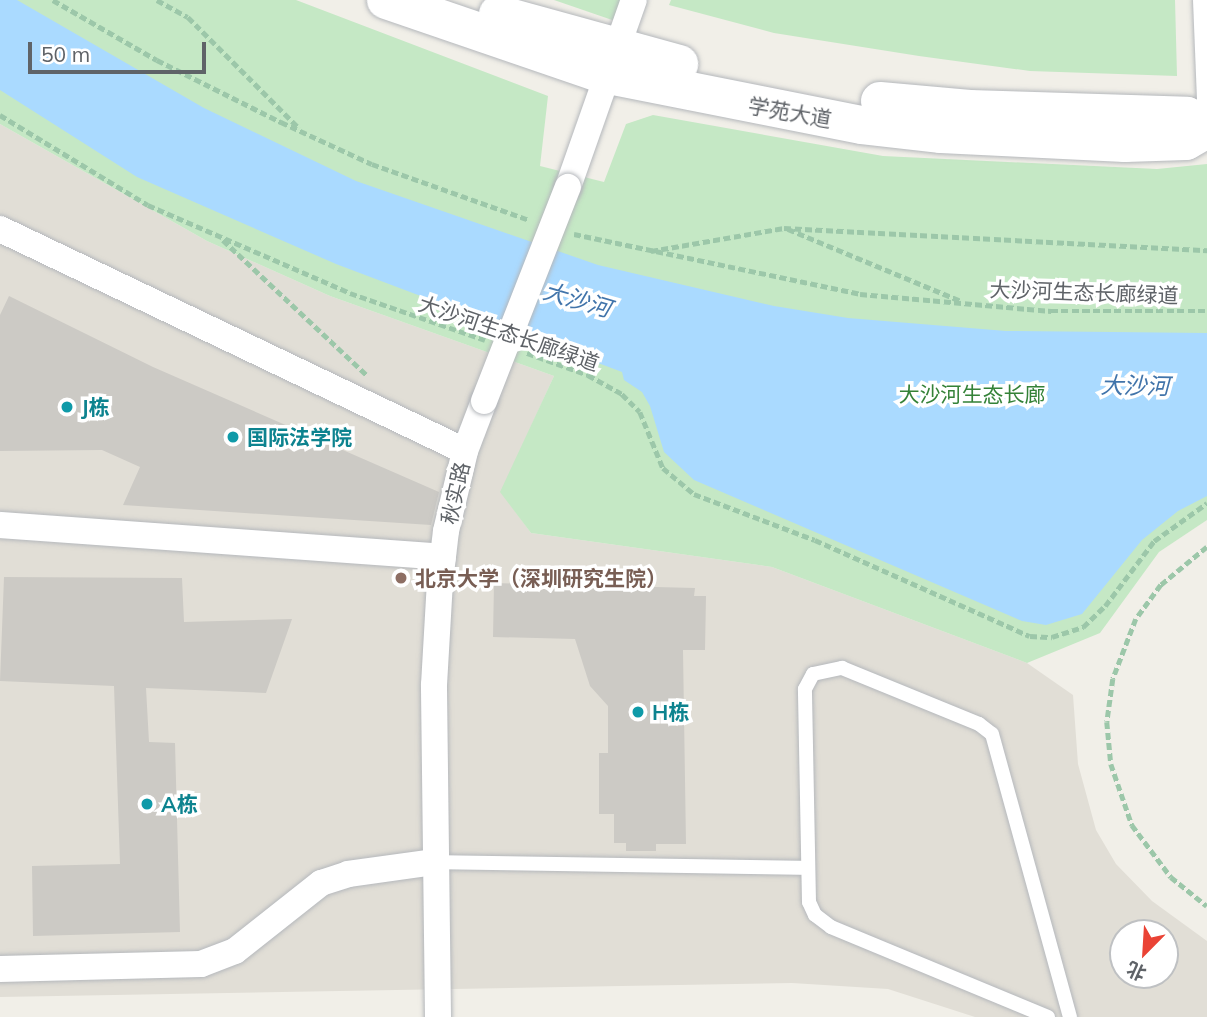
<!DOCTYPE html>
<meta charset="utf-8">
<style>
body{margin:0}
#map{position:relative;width:1207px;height:1017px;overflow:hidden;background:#f1efe8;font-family:Mulish,"Noto Sans SC",sans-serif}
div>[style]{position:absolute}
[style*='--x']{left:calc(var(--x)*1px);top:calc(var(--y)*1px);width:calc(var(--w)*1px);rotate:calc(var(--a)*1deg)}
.education>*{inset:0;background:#e1ded6}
.green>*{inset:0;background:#c5e8c5}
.water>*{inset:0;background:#aadaff}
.building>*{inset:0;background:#cccac5}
.path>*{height:4.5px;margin-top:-2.25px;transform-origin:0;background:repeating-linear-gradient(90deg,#9cc7a9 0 7px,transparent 0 10.5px)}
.roads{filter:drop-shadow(0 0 2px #b5b8bc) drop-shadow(0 0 2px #b5b8bc)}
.lane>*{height:14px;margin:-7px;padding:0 7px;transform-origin:7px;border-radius:7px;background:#fff}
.street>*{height:26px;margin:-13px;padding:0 13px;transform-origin:13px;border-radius:13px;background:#fff}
.secondary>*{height:38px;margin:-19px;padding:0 19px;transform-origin:19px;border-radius:19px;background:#fff}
.bridges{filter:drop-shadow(0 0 2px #b5b8bc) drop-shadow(0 0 2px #b5b8bc)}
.street-bridge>*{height:26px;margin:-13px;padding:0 13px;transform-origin:13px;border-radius:13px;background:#fff}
.dots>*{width:19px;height:19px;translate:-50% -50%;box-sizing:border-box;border:4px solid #fff;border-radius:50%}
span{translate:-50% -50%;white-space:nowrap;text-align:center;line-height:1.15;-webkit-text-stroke:7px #fff;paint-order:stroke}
.street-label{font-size:21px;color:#5f6368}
.park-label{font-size:21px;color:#348238}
.culture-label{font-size:21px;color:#0d838f;font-weight:700}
.left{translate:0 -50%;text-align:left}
.education-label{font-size:21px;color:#785e54;font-weight:700}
.water-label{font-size:23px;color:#4174aa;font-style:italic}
.north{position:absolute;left:1109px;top:919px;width:70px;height:70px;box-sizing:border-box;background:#fff;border:2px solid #bfc1c3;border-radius:50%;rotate:204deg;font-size:19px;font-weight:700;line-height:28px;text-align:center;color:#5f6368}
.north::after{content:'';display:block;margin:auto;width:24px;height:32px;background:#ea4335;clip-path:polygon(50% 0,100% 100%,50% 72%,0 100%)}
.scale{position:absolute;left:28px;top:42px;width:178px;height:32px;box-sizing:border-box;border:4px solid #5f6368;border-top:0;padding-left:9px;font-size:21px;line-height:24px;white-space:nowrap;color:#5f6368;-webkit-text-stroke:5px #fff;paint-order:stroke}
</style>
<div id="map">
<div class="education">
<i style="clip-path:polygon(evenodd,0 124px,207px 241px,330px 296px,554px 376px,501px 492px,531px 533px,772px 567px,1027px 663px,1073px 695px,1078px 764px,1096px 830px,1116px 864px,1152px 901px,1207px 941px,1207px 1017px,975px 1017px,888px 989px,792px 983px,0 997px,0 124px,1123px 933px,1165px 933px,1165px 975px,1123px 975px,1123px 933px)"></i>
</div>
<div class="green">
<i style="clip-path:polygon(0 0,296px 0,548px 96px,540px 166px,604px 182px,626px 124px,653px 115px,883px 156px,1157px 169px,1207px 164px,1207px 520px,1159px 552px,1100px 633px,1027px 663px,772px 567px,531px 533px,500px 492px,554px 376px,330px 296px,207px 241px,0 124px)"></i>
<i style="clip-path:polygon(554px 0,624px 0,618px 22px)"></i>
<i style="clip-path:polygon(671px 0,1175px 0,1177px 76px,1030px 71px,919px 56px,774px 33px,669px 5px)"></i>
</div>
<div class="water">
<i style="clip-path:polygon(0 0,17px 0,204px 108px,356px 181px,598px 265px,774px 306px,848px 318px,1006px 331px,1207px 333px,1207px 496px,1178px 511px,1142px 540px,1082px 614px,1046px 625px,1022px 621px,694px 480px,664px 452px,650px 406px,642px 392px,624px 380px,622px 372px,336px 264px,137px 177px,0 90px)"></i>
</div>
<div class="building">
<i style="clip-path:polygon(9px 296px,153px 367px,439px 492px,431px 525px,123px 505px,140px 467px,102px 450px,0 451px,0 315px)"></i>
<i style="clip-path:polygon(4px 577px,182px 578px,184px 622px,292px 619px,266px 693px,146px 688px,149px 742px,175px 743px,180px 932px,33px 936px,32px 866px,120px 864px,114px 686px,0 681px)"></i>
<i style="clip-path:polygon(494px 583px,695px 588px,694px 596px,706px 596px,705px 650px,683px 650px,686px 844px,656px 844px,656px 851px,626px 851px,626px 843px,614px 843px,614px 814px,599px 814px,599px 753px,608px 753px,608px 706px,590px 686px,575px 639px,493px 637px)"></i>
</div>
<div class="path">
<i style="--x:53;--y:0;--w:120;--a:30"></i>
<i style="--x:157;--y:60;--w:139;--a:26.6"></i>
<i style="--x:281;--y:122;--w:100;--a:24.8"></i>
<i style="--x:372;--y:164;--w:167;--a:19.6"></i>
<i style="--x:157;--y:0;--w:35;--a:29"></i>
<i style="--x:188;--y:17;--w:157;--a:45"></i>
<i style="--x:0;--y:115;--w:173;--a:31.3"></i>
<i style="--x:148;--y:205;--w:220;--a:23.5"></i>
<i style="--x:350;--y:293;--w:143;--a:19.2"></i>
<i style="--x:788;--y:229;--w:187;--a:22.6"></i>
<i style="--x:574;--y:234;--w:292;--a:11.8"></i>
<i style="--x:860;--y:294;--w:192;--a:5.1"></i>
<i style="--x:1051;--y:311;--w:156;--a:0"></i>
<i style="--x:223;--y:240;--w:197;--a:43.2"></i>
<i style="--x:651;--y:251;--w:135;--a:-9.8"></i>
<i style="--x:784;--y:228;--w:424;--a:3"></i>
<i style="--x:527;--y:353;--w:65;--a:19.8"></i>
<i style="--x:588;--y:375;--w:39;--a:29"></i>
<i style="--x:622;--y:394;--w:25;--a:45"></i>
<i style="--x:640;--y:412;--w:61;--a:67.7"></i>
<i style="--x:663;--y:468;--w:40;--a:40"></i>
<i style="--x:694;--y:494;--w:129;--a:20.8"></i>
<i style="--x:815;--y:540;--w:235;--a:24.1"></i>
<i style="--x:1030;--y:636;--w:22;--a:3"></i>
<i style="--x:1052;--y:637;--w:33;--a:-18"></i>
<i style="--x:1083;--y:627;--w:30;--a:-44"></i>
<i style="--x:1105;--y:606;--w:81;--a:-53"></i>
<i style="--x:1154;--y:541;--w:65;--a:-35.6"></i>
<i style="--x:1207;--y:547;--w:60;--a:140.4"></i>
<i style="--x:1161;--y:585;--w:42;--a:126.3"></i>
<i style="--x:1136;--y:619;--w:64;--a:111"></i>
<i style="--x:1113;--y:679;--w:43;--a:97.9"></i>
<i style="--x:1107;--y:722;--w:42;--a:84.6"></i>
<i style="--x:1111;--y:764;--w:65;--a:71"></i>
<i style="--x:1132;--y:825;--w:65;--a:53.1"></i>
<i style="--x:1171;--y:877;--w:46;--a:38.9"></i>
</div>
<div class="roads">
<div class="lane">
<i style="--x:1200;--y:0;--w:124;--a:87.7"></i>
<i style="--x:435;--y:862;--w:373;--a:0.9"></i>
<i style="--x:1048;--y:1017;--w:235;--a:-157.5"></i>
<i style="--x:831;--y:927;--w:20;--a:-143"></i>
<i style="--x:815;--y:915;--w:14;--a:-115"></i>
<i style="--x:809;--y:902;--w:213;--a:-91.1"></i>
<i style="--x:805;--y:689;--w:17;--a:-62"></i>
<i style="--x:813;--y:674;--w:30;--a:-12"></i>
<i style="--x:842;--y:668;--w:148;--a:22.2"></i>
<i style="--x:979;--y:724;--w:16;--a:38"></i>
<i style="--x:992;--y:734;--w:294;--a:74.6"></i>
</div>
<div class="street">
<i style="--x:568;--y:187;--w:198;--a:-70.6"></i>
<i style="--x:0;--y:229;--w:515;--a:25.52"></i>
<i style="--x:0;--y:525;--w:444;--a:4.1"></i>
<i style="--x:0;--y:969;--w:201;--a:-1.4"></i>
<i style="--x:201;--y:964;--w:36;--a:-21"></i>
<i style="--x:235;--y:951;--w:110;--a:-38.3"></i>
<i style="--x:321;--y:883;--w:28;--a:-18"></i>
<i style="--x:348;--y:874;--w:88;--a:-7.9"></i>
<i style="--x:438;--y:1017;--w:332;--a:-90.7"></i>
<i style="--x:434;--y:685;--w:103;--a:-86.7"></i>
<i style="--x:440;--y:582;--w:51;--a:-83.3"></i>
<i style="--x:446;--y:531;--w:82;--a:-76.6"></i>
<i style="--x:465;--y:451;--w:53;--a:-69.2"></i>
</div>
<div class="secondary">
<i style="--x:386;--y:0;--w:225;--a:18.9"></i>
<i style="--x:599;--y:73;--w:268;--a:11.2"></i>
<i style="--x:862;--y:125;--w:80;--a:6.5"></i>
<i style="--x:941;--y:134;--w:184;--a:2.8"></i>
<i style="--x:1125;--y:143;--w:61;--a:-1.9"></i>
<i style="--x:1186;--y:141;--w:24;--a:-30"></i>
<i style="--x:498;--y:14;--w:188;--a:15.4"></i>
<i style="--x:880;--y:101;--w:90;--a:5.1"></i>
<i style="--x:970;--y:109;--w:217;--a:1.8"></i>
<i style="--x:1187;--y:116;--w:6;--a:39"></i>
</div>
</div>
<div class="bridges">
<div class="street-bridge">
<i style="--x:484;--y:401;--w:230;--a:-68.6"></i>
</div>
</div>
<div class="dots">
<i style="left:67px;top:407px;background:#0f9aa8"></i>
<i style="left:233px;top:437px;background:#0f9aa8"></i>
<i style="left:401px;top:578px;background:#8d6e63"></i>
<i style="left:638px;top:712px;background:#0f9aa8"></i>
<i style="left:147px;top:804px;background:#0f9aa8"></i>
</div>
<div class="street-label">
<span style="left:790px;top:112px;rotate:10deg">学苑大道</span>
<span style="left:1084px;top:292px;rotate:2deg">大沙河生态长廊绿道</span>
<span style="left:509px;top:333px;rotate:19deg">大沙河生态长廊绿道</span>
<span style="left:455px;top:493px;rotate:-77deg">秋实路</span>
</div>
<div class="park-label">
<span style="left:972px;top:394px">大沙河生态长廊</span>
</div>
<div class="culture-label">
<span class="left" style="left:81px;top:407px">J栋</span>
<span class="left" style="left:247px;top:437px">国际法学院</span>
<span class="left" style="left:652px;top:712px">H栋</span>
<span class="left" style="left:161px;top:804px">A栋</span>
</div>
<div class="education-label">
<span class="left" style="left:415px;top:578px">北京大学（深圳研究生院）</span>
</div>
<div class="water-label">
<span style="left:577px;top:300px;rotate:16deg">大沙河</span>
<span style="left:1135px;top:386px;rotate:1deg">大沙河</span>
</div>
<div class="north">北</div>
<div class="scale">50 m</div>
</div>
